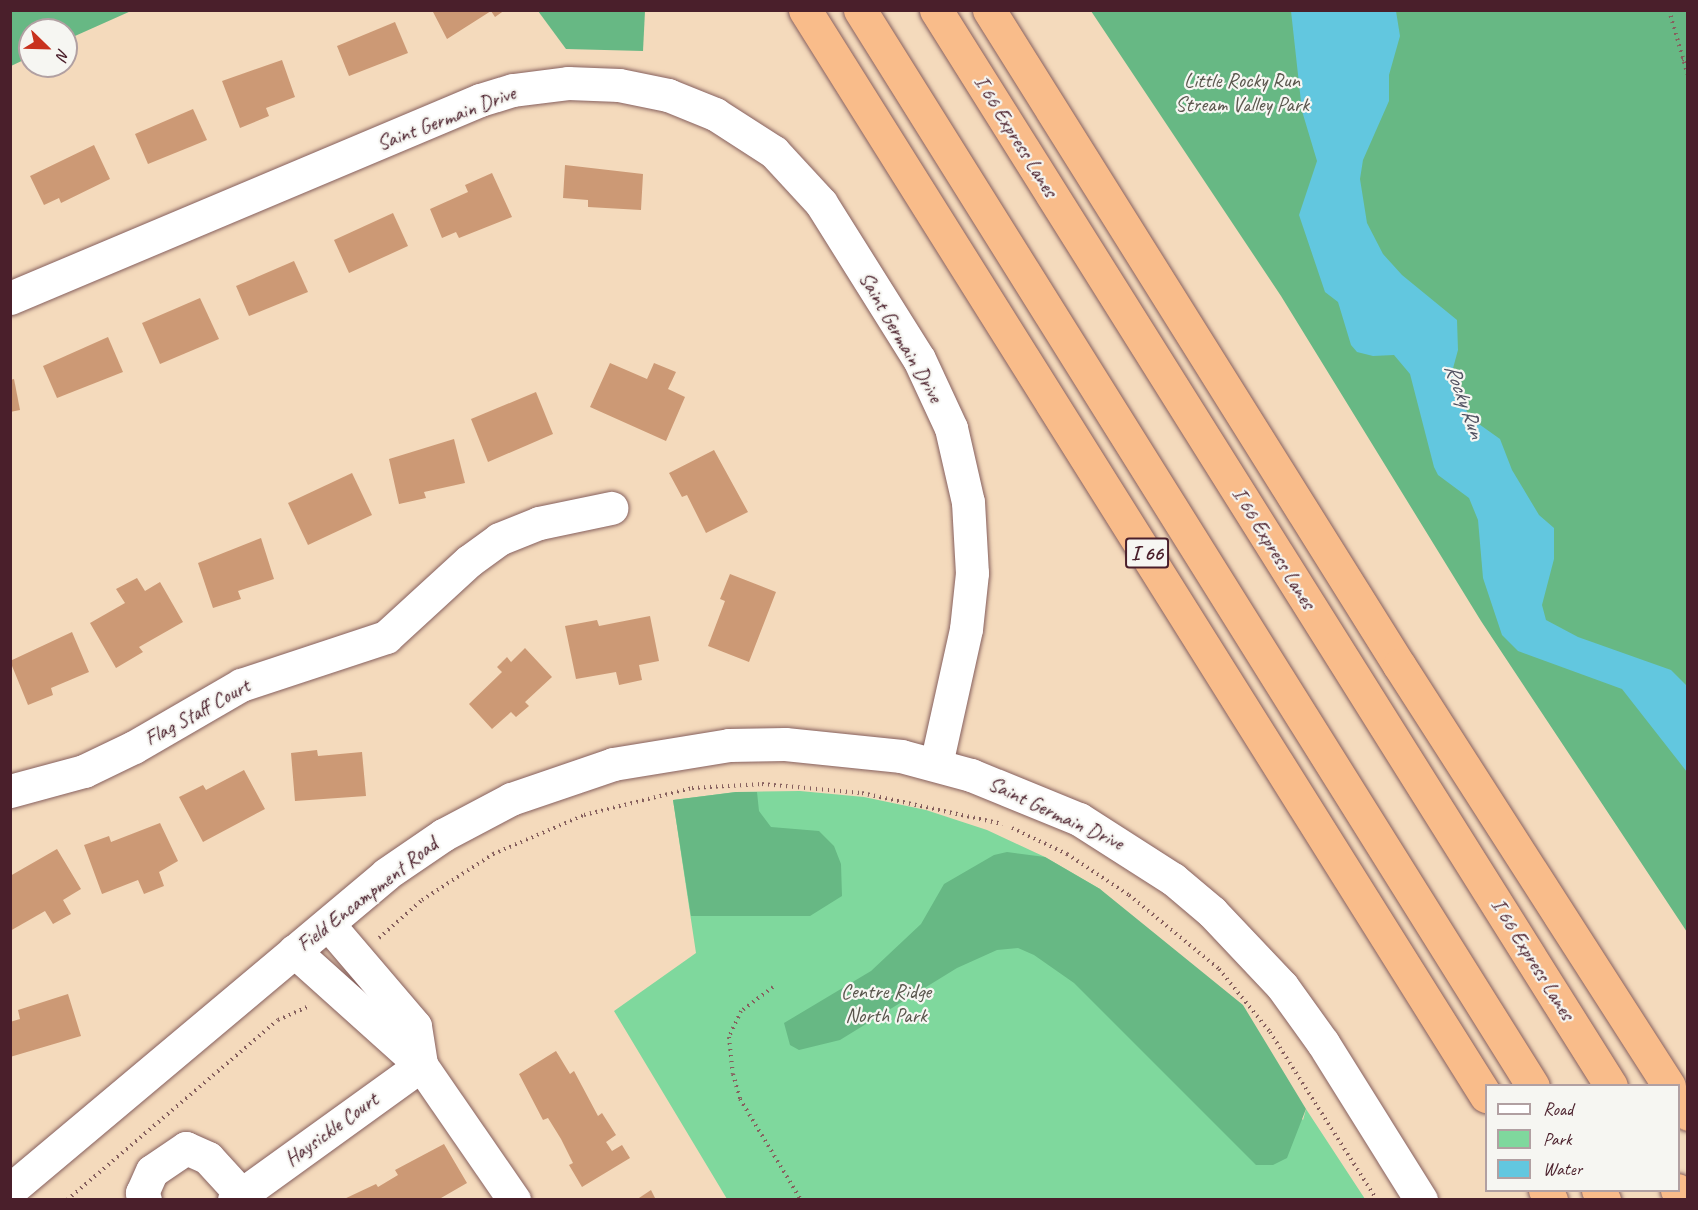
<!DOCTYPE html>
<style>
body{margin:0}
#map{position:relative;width:1698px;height:1210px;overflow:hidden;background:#f4dabc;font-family:Caveat,sans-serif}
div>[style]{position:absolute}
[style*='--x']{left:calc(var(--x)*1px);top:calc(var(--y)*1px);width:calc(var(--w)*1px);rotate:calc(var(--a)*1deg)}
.green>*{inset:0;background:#7fd89d}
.forest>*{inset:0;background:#67b884}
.water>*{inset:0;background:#62c7df}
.building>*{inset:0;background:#cc9975}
.path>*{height:4px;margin-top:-2px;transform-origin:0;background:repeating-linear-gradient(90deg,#86605e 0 1.5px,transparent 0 6px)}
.roads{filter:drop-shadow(0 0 2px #86605e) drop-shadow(0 0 2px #86605e)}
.minor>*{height:33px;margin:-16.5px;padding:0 16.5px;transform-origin:16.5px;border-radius:16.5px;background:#fff}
.highway>*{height:33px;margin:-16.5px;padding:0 16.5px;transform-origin:16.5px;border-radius:16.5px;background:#f9bc8a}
span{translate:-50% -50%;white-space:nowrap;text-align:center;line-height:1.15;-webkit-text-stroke:4.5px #f6f6f2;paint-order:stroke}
.shield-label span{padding:2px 4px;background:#f6f6f2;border:2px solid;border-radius:4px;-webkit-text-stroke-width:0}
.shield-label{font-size:20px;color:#4a1f2b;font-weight:700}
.park-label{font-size:21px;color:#5a564d}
.street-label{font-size:21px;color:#4a1f2b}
.water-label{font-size:22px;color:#515161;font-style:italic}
.frame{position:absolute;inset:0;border:12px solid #4a1f2b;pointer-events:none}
.legend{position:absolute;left:1485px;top:1084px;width:195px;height:108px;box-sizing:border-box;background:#f6f6f2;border:2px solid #b1a0a2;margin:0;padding:8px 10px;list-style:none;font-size:18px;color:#4a1f2b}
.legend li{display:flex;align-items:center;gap:12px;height:30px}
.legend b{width:30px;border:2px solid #b1a0a2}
.north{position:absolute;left:18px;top:18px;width:60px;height:60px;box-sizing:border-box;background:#f6f6f2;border:2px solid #b1a0a2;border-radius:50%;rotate:113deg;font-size:16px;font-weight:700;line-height:24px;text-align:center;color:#4a1f2b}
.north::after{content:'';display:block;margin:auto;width:21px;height:27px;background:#c8321e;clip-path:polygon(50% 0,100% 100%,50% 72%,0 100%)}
</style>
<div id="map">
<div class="green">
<i style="clip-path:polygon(800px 791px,864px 797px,926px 810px,987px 830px,1045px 857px,1100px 889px,1303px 1120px,1306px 1109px,1365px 1199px,727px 1199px,614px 1011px,696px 953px,673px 800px,736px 792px)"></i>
</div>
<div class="forest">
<i style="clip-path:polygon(10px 11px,11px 10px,131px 11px,66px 40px,66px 30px,30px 30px,30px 57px,11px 66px)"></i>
<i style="clip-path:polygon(538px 11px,645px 11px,643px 51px,566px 49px)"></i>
<i style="clip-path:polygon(1091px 11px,1687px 11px,1687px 932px,1481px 621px,1281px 296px)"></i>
<i style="clip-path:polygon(736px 792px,757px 792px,759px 811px,771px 827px,819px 831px,834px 846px,841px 864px,842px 896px,810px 916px,691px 916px,673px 800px)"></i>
<i style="clip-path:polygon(1007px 852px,1045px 857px,1100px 889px,1243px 1005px,1306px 1109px,1287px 1158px,1273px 1165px,1256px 1165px,1074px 983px,1034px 955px,1018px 948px,997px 950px,957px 968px,840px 1040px,799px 1050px,790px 1045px,784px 1023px,871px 971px,921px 924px,944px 884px,994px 855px)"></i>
</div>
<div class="water">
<i style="clip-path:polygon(1291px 11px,1396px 11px,1400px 36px,1389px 75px,1389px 101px,1363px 160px,1360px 179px,1367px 223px,1383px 254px,1402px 275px,1457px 320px,1458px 350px,1452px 372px,1469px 417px,1500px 439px,1512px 470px,1539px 515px,1554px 528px,1554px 559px,1542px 605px,1546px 620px,1578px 637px,1671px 670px,1687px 686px,1687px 772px,1622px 689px,1518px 651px,1502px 635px,1483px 578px,1478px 520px,1469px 498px,1438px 475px,1434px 467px,1410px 374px,1394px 355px,1373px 356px,1357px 352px,1351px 345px,1338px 302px,1325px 292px,1299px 215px,1317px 161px,1302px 111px)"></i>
</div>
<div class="building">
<i style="clip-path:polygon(432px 10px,505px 10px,495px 17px,491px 11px,447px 39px)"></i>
<i style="clip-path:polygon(395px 22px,408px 53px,349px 76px,337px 46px)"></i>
<i style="clip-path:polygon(282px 60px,295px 97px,266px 108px,269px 116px,240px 128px,222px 81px)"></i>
<i style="clip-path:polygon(193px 109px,207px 140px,148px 164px,135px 134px)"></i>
<i style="clip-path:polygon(94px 145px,110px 179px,61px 203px,59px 198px,44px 205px,30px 176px)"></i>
<i style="clip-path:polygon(565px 165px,643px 174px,641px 210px,588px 207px,588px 200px,563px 198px)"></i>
<i style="clip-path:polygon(492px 173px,512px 217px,459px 238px,456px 232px,442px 238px,430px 209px,468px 192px,465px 185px)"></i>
<i style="clip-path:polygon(393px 213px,408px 246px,349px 273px,334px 240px)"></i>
<i style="clip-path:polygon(294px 261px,308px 292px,249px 316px,236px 286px)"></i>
<i style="clip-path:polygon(200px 298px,219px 339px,160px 364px,142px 323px)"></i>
<i style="clip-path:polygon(108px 337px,123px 372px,57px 398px,43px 366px)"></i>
<i style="clip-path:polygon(610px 363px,647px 379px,654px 363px,676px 372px,668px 389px,685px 397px,666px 441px,590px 407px)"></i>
<i style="clip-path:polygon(14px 379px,20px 410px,10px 412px,10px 380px)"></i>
<i style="clip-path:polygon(536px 392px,553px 434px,488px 462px,471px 419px)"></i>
<i style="clip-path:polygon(454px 439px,465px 483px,424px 492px,426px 498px,399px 504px,389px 459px)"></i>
<i style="clip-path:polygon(714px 450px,748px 512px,706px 533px,687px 495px,682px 497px,669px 473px)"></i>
<i style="clip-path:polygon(352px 473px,372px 515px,308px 545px,288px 503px)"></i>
<i style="clip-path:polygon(261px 538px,274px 579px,238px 591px,241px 599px,213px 608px,198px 563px)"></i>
<i style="clip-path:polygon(730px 574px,776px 592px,749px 662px,708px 646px,725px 601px,720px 599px)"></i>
<i style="clip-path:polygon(137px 578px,145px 591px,160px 582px,183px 622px,139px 647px,143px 652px,116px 668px,90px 623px,125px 603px,116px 589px)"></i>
<i style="clip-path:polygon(650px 616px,659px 661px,639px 665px,642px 680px,619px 685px,616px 672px,576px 679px,565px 626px,597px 620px,599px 626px)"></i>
<i style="clip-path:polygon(72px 632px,89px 672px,51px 688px,53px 695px,28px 705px,10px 661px)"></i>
<i style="clip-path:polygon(525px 648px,552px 677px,525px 702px,529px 706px,516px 717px,511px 712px,492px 729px,469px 704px,502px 672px,497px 667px,507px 657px,511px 662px)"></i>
<i style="clip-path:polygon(317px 750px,318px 756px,362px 752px,366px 796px,295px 801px,291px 753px)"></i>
<i style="clip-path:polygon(244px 770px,265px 809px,203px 842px,179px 797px,203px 785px,206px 790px)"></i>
<i style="clip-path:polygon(160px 823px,178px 861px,159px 872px,164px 886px,144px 894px,138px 880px,102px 894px,84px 845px,109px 836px,111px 842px)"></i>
<i style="clip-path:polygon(57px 849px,81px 889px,63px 900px,71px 914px,53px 924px,45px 911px,10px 931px,10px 876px)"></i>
<i style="clip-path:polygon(68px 994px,81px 1036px,10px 1057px,10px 1022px,20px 1019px,18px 1010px)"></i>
<i style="clip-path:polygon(556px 1051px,570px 1074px,574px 1071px,598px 1116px,602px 1113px,616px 1135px,606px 1142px,612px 1151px,622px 1145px,630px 1158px,582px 1187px,569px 1165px,573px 1163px,561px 1139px,548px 1118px,543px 1120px,519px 1074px)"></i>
<i style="clip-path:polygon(444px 1144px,467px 1183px,441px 1198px,342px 1200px,376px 1184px,378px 1187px,398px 1175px,395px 1170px)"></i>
<i style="clip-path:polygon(651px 1190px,656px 1200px,636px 1200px)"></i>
</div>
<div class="path">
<i style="--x:1669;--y:10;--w:69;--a:73.9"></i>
<i style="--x:1682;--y:60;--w:7;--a:-34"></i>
<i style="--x:1012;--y:828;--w:61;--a:25.3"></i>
<i style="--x:1067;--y:854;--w:74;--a:33.5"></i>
<i style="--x:1129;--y:895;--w:117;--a:39.4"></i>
<i style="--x:1219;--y:969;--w:81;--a:51"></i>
<i style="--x:1270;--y:1032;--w:199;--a:57.5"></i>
<i style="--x:379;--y:938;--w:57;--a:-41.5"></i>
<i style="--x:422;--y:900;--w:85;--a:-32.9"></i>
<i style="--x:493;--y:854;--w:99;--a:-23.2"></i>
<i style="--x:584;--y:815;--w:111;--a:-14"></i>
<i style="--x:692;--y:788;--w:70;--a:-3.3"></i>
<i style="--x:762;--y:784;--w:100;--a:5.1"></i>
<i style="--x:862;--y:793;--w:144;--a:12.4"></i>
<i style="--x:773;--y:987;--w:40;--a:143"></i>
<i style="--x:741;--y:1011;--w:29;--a:115"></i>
<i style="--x:729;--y:1037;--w:37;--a:84"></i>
<i style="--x:733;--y:1074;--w:26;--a:74"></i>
<i style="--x:740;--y:1099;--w:118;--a:58.9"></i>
<i style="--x:67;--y:1200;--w:277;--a:-40.5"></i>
<i style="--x:278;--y:1020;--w:34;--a:-24"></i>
</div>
<div class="roads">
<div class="minor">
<i style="--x:10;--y:298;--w:510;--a:-22.84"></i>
<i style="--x:480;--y:100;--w:34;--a:-17"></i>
<i style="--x:513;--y:90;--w:55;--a:-7.3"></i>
<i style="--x:568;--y:83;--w:51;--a:2.2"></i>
<i style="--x:619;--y:85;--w:50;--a:11.5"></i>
<i style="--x:668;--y:95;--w:51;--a:22"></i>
<i style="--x:715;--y:114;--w:70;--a:32.8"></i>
<i style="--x:774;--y:152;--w:69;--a:47.3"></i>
<i style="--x:821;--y:203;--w:184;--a:57.9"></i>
<i style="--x:919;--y:359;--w:76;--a:65.1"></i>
<i style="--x:951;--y:428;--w:76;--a:77.1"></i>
<i style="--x:968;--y:502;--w:71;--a:86.8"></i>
<i style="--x:972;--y:573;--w:56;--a:96.1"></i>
<i style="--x:966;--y:629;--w:138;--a:102.5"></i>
<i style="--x:10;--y:791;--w:77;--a:-15.1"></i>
<i style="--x:84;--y:771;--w:55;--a:-25.6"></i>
<i style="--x:134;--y:747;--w:124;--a:-30.1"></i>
<i style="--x:241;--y:685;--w:153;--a:-18.3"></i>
<i style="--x:386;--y:637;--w:113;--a:-42.5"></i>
<i style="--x:469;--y:561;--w:37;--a:-36"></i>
<i style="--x:499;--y:539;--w:43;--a:-21.8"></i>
<i style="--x:539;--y:523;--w:74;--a:-11.8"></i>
<i style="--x:328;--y:924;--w:134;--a:49.5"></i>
<i style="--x:415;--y:1026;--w:39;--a:81"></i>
<i style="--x:294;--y:951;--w:171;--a:41.9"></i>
<i style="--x:421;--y:1065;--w:164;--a:55.4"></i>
<i style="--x:10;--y:1190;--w:491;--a:-40"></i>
<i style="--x:386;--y:874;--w:69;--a:-34.4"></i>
<i style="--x:443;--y:835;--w:77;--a:-27.9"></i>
<i style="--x:511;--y:799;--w:108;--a:-18.9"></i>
<i style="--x:613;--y:764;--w:118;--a:-9.3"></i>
<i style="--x:729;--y:745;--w:56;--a:-1"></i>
<i style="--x:785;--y:744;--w:117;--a:5.9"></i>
<i style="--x:901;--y:756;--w:73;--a:15.2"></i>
<i style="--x:971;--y:775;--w:117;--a:22.2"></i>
<i style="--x:1079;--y:819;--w:112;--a:32.6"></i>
<i style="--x:1173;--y:879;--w:51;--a:40.2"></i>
<i style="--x:1212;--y:912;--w:102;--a:46.6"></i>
<i style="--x:1282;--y:986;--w:70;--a:54.3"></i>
<i style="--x:1323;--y:1043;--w:185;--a:58"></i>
<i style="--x:145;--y:1200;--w:8;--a:-113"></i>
<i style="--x:142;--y:1193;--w:24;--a:-66"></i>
<i style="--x:152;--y:1171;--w:41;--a:-34.1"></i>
<i style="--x:186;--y:1148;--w:24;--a:24"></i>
<i style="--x:208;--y:1158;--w:49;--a:47.5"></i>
<i style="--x:234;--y:1200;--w:231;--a:-35.8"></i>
</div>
<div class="highway">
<i style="--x:805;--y:10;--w:1282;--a:57.91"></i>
<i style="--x:860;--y:10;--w:1269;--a:57.98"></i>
<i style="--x:936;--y:10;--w:1270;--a:57.9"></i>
<i style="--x:989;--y:10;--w:773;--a:57.96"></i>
<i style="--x:1399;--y:665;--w:500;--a:57.33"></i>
<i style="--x:1678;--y:1100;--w:17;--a:54"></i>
<i style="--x:1545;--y:1190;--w:12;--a:59"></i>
<i style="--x:1598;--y:1190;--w:12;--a:59"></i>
<i style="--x:1677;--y:1190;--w:12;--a:59"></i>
</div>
</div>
<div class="shield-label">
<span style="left:1147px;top:553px">I 66</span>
</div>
<div class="park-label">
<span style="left:1242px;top:92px">Little Rocky Run<br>Stream Valley Park</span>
<span style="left:886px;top:1003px">Centre Ridge<br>North Park</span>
</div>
<div class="street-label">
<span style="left:446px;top:118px;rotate:-21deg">Saint Germain Drive</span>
<span style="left:1016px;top:136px;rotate:58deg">I 66 Express Lanes</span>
<span style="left:901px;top:337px;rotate:60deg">Saint Germain Drive</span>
<span style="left:1274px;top:548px;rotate:58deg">I 66 Express Lanes</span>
<span style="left:197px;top:712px;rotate:-29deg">Flag Staff Court</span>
<span style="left:1056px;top:813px;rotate:25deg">Saint Germain Drive</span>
<span style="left:367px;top:894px;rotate:-38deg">Field Encampment Road</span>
<span style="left:1533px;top:959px;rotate:58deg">I 66 Express Lanes</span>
<span style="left:331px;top:1129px;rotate:-36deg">Haysickle Court</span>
</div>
<div class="water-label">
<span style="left:1464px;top:401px;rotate:70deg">Rocky Run</span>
</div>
<div class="frame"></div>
<ul class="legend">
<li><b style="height:8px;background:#fff"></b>Road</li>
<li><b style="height:16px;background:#7fd89d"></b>Park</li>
<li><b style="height:16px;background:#62c7df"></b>Water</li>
</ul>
<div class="north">N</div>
</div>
